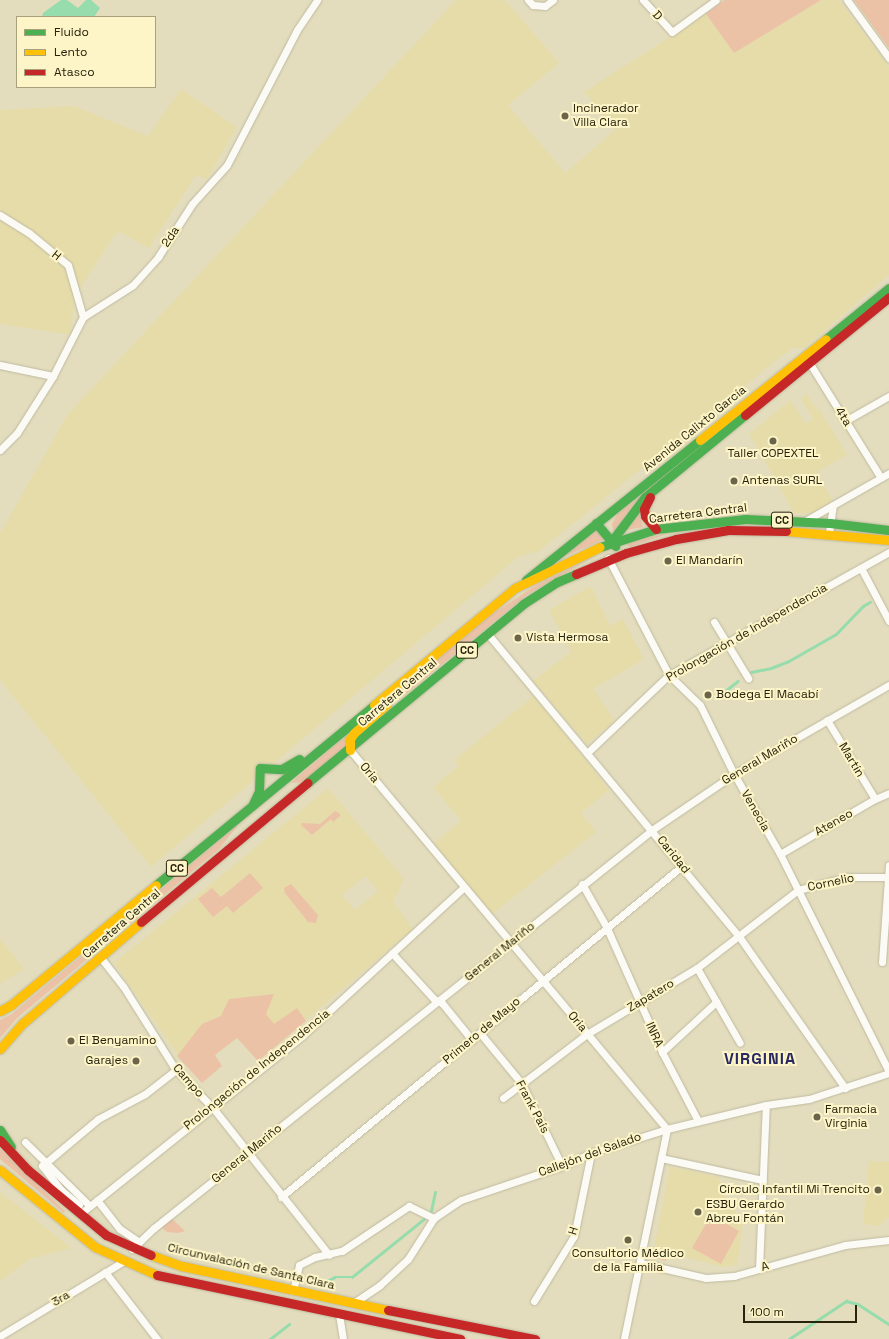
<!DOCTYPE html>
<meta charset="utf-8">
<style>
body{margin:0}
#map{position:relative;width:889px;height:1339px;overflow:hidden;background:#e3ddbd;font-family:"Space Grotesk",sans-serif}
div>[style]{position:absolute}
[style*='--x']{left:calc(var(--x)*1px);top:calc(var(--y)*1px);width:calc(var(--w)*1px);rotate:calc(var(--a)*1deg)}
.built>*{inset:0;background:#e6dcaa}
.green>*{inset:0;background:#ecc2a6}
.water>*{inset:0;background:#96dcac}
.stream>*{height:2.5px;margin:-1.25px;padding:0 1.25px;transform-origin:1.25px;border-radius:1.25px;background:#96dcac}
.roads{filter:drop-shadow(0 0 1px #bfbaa1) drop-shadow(0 0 1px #bfbaa1)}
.street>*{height:7px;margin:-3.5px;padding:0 3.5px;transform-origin:3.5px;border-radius:3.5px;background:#fbfaf5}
.fast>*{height:9px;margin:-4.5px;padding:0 4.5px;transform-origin:4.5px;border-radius:4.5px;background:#4caf50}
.slow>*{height:9px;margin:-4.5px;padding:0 4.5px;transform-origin:4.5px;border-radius:4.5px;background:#ffc107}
.jam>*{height:9px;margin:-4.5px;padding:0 4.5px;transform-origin:4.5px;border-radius:4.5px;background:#c62828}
.dots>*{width:11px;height:11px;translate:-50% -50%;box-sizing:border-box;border:2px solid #fdf5c7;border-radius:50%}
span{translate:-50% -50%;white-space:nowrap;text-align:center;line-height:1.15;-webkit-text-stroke:4px #fdf5c7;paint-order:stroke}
.shield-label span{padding:1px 3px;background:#fdf5c7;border:1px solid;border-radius:3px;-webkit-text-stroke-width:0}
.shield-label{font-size:11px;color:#27230c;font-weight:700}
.street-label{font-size:12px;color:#27230c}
.poi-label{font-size:12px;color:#27230c}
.left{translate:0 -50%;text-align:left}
.right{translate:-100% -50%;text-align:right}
.district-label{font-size:16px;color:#282963;font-weight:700;letter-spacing:1px}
.legend{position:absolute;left:16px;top:16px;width:140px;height:72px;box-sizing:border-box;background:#fdf5c7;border:1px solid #a7a17c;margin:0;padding:5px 7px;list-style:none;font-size:12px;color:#27230c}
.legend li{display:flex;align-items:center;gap:8px;height:20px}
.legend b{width:20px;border:1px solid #a7a17c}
.scale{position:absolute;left:743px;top:1305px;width:114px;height:18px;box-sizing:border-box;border:2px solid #27230c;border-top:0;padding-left:5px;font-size:12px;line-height:14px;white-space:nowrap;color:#27230c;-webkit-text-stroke:3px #fdf5c7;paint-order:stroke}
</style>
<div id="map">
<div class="built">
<i style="clip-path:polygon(456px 0,505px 0,559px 63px,508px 105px,565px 173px,615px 130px,584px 92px,706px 14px,734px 53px,821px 0,839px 0,889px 67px,889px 275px,804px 348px,792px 348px,539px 551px,518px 557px,151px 867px,0 680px,0 533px,68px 414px)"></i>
<i style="clip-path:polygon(181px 89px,237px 127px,207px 179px,196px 175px,149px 248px,122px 233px,116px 233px,74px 298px,71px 335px,0 324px,0 110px,74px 106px,148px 136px)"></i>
<i style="clip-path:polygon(807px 394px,817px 410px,819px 408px,847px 455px,817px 472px,833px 502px,813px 513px,794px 513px,749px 434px,790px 400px,806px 424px,813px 419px,801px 398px)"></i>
<i style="clip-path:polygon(591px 586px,610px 626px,623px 619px,644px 659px,593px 689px,615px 721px,587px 744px,533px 681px,571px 652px,549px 610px)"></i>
<i style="clip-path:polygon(534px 696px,609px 790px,581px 813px,596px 832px,491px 915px,434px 843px,461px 821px,433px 787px,459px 766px,454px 760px)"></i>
<i style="clip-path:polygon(evenodd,328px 788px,404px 879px,393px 902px,413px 929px,258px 1061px,229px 1026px,183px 1062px,114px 963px,328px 788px,366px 876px,378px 891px,355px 910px,342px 895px,366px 876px)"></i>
<i style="clip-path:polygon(0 938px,24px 969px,0 984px)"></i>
<i style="clip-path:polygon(869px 1161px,889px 1162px,889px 1217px,878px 1226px,863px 1224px)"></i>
<i style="clip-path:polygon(670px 1167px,719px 1177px,727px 1201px,743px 1223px,737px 1265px,722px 1267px,654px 1249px)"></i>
<i style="clip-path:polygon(0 1192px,71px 1248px,30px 1259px,0 1281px)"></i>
</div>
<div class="green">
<i style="clip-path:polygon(724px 0,821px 0,734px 53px,706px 14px)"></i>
<i style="clip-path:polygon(854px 0,889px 0,889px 48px)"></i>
<i style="clip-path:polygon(661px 479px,626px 514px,614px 534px,612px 524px,618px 513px)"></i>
<i style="clip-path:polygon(638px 509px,643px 527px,622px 531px)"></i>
<i style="clip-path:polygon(597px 528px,605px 539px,557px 560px)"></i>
<i style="clip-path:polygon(673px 532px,630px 547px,627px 545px,627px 543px)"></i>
<i style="clip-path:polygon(595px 556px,527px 595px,402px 697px,420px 674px,488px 617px,536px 585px)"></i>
<i style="clip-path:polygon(353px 730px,344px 748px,305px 782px,291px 783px)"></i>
<i style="clip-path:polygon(335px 811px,340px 814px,340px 816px,333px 822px,331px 819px,312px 835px,301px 825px,302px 823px,320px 824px)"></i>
<i style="clip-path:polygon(239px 824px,220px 848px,17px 1018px,0 1038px,0 1020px,12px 1014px)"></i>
<i style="clip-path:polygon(250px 873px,263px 888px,233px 913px,227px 906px,213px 917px,198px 899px,212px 888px,221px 897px)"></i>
<i style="clip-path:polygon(291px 884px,318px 915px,316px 923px,308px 922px,285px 893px,284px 888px)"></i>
<i style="clip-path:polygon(274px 994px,266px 1014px,274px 1024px,297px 1008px,306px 1021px,258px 1061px,237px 1038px,215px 1055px,222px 1066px,202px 1083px,177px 1056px,202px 1024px,221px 1016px,229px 999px)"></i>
<i style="clip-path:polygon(0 1149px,65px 1211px,64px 1213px,0 1159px)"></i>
<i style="clip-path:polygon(711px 1215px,739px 1231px,721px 1264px,692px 1248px)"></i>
<i style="clip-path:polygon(171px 1218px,185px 1231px,178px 1233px,167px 1232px,160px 1226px)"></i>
<i style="clip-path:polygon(654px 1249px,668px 1252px,666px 1261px,652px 1257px)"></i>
</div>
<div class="water">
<i style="clip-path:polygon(61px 0,67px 0,78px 8px,86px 0,91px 0,100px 8px,94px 17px,42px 17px,43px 13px)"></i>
</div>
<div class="stream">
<i style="--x:751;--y:672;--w:20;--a:-11"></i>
<i style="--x:771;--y:668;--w:17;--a:-21"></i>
<i style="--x:787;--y:662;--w:56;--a:-29.7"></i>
<i style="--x:836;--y:634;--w:39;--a:-46"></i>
<i style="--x:863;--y:606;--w:8;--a:-30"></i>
<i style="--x:725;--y:691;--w:16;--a:-38"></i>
<i style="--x:431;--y:1211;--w:19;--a:-78"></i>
<i style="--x:323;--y:1283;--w:13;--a:-27"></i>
<i style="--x:335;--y:1277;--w:17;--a:0"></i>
<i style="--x:352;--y:1277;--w:92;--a:-38.9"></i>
<i style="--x:270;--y:1339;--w:24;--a:-38"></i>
<i style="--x:789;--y:1339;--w:69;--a:-33.7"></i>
<i style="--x:846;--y:1301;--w:12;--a:14"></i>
<i style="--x:858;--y:1304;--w:37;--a:33"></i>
</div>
<div class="roads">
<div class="street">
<i style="--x:528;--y:0;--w:7;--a:45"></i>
<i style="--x:533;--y:5;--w:12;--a:5"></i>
<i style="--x:545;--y:6;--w:10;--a:-37"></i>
<i style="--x:643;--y:0;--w:43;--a:47.8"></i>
<i style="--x:672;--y:32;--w:54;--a:-36"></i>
<i style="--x:847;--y:0;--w:72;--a:54.1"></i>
<i style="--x:0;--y:215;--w:34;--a:32"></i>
<i style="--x:29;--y:233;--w:50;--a:39.4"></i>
<i style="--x:68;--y:265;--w:54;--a:73.9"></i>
<i style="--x:807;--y:359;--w:140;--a:58.1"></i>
<i style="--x:0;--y:365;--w:54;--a:11.7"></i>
<i style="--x:845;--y:421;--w:51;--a:-29.6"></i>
<i style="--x:0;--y:450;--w:24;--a:-45"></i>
<i style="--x:17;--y:433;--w:67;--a:-57.7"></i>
<i style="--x:53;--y:376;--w:66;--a:-63"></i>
<i style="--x:83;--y:317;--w:59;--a:-32.6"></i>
<i style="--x:133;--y:285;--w:38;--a:-48"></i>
<i style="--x:158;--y:257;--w:63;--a:-57.3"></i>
<i style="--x:192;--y:204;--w:52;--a:-48.1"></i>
<i style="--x:227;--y:165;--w:152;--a:-62.6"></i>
<i style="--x:297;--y:30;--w:36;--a:-56"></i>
<i style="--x:805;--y:521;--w:97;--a:-29.7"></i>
<i style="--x:829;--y:533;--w:28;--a:-82"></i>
<i style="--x:608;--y:558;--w:132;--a:62.5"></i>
<i style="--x:669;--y:675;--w:43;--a:44.1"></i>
<i style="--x:700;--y:705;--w:77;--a:63.8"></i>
<i style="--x:734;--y:774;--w:92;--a:60.1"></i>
<i style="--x:780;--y:854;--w:244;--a:63.4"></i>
<i style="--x:861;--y:568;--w:60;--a:62.2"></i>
<i style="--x:714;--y:622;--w:66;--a:58.7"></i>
<i style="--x:487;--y:633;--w:393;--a:50.3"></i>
<i style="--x:738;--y:935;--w:187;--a:55"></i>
<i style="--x:827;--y:720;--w:92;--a:58.7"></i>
<i style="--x:350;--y:750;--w:494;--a:50.1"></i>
<i style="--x:667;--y:1129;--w:214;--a:101.6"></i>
<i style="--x:587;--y:753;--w:113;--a:-43.6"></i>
<i style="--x:669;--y:675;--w:252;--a:-29.2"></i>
<i style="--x:780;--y:854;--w:110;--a:-30.1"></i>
<i style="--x:875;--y:799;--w:15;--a:-23"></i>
<i style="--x:582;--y:884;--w:48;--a:60.3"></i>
<i style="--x:606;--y:926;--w:138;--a:66"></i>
<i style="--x:662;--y:1052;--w:78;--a:62.4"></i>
<i style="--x:392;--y:953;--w:62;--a:47.6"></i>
<i style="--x:434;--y:999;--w:9;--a:27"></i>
<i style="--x:442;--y:1003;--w:48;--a:51"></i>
<i style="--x:101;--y:958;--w:36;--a:52"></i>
<i style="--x:123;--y:986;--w:99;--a:57.8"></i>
<i style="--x:176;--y:1070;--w:53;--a:45.8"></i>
<i style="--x:213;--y:1108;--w:187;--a:51.7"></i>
<i style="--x:882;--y:962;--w:97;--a:-85.9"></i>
<i style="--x:697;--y:968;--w:86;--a:60.2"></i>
<i style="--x:480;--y:1033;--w:66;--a:50.5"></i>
<i style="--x:522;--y:1084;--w:91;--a:64"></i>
<i style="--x:662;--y:1052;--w:74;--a:-42.8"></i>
<i style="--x:503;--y:1098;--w:106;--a:-37.3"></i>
<i style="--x:587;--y:1034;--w:128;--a:-31"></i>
<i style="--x:697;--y:968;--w:128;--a:-37.7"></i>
<i style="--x:798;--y:890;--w:52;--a:-14.6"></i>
<i style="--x:848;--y:877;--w:41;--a:0"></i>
<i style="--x:25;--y:1142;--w:91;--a:44.6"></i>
<i style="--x:661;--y:1158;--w:104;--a:12.2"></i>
<i style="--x:281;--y:1197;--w:520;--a:-39.54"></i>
<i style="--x:97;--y:1200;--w:37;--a:52"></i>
<i style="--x:120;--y:1229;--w:23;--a:34"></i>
<i style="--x:79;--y:1205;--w:23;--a:-140"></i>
<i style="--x:61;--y:1190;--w:31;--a:-128"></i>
<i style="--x:42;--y:1166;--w:73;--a:-40"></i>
<i style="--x:98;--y:1119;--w:53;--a:-28"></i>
<i style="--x:145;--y:1094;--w:39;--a:-38"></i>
<i style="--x:80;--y:1214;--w:285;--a:-38.7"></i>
<i style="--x:302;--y:1036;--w:220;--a:-42.6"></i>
<i style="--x:132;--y:1249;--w:30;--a:-44"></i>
<i style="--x:154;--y:1228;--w:638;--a:-38.63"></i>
<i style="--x:652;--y:830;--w:99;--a:-34.3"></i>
<i style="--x:734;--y:774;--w:179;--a:-29.9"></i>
<i style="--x:640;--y:1263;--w:68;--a:12.8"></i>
<i style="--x:706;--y:1278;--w:28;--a:-4"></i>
<i style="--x:734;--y:1276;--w:115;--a:-15.6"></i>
<i style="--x:845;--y:1245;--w:44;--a:-6.5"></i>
<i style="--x:759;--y:1269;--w:164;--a:-87.6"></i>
<i style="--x:105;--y:1272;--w:85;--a:52.2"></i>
<i style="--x:293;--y:1291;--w:27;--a:-77"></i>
<i style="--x:299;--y:1265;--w:18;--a:-27"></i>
<i style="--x:315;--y:1257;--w:28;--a:-13"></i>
<i style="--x:342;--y:1251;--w:81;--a:-33.9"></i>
<i style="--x:409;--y:1206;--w:28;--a:26"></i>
<i style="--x:534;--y:1301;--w:76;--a:-58.4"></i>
<i style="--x:574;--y:1236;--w:85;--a:-78.4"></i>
<i style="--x:355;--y:1302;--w:30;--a:-34"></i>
<i style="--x:380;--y:1285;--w:38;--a:-43"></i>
<i style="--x:408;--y:1259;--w:49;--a:-57.6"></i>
<i style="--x:434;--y:1218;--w:32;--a:-34"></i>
<i style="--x:461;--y:1200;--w:107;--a:-18.6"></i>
<i style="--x:562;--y:1166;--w:32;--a:-24"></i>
<i style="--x:591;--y:1153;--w:80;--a:-17.5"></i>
<i style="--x:667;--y:1129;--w:102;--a:-13.6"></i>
<i style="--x:766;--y:1105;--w:43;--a:-7.9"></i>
<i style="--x:809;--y:1099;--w:84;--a:-18"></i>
<i style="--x:339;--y:1314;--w:25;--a:81"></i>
<i style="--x:0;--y:1336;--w:143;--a:-31.2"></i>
</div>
<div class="fast">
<i style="--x:826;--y:339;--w:81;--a:-39"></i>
<i style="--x:596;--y:523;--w:30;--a:50"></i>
<i style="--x:611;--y:542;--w:56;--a:-52.9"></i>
<i style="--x:645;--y:497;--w:129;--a:-39.4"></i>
<i style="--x:600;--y:547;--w:59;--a:-17.8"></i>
<i style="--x:656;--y:529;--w:90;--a:-6.4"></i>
<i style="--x:745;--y:519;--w:85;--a:2.7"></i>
<i style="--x:830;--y:523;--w:59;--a:6.8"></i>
<i style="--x:526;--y:580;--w:223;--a:-38.8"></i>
<i style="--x:307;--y:783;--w:281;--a:-39.6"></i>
<i style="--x:523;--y:604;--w:40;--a:-32.9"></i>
<i style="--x:557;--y:582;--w:21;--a:-23"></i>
<i style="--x:253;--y:804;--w:14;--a:-65"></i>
<i style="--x:259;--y:791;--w:23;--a:-88"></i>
<i style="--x:260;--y:768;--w:22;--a:3"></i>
<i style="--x:282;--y:769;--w:20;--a:-30"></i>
<i style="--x:156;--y:885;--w:283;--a:-39.5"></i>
<i style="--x:0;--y:1130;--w:20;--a:57"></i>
</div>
<div class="slow">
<i style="--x:700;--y:440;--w:161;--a:-38.7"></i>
<i style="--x:786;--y:531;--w:103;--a:5"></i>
<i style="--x:374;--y:705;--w:183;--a:-39.7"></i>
<i style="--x:515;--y:588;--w:94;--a:-25.8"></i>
<i style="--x:350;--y:750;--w:11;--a:-90"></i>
<i style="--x:350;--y:739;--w:7;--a:-56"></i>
<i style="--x:354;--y:733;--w:44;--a:-41.3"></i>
<i style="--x:0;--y:1011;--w:13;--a:-29"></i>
<i style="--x:11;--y:1005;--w:188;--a:-39.6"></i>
<i style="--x:0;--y:1049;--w:35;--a:-49"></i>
<i style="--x:23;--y:1023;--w:155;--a:-40.6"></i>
<i style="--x:0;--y:1170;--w:122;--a:39"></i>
<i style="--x:95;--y:1247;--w:68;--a:24.3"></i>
<i style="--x:151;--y:1255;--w:33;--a:20"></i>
<i style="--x:182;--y:1266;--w:211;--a:12.1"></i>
</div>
<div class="jam">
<i style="--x:745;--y:415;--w:186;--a:-39.3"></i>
<i style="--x:650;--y:497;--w:13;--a:117"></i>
<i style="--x:644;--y:509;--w:7;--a:82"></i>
<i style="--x:645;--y:516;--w:17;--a:50"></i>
<i style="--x:576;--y:574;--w:54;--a:-22.8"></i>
<i style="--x:626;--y:553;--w:52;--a:-15.6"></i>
<i style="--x:676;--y:539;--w:53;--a:-9.8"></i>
<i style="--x:728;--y:530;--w:58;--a:1"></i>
<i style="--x:141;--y:922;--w:217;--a:-39.9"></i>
<i style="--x:0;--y:1140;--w:41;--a:47"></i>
<i style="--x:28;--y:1170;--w:102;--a:39.8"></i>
<i style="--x:106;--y:1235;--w:49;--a:24"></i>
<i style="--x:157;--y:1275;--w:310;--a:11.9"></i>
<i style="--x:388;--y:1310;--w:150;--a:11.2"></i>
</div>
</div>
<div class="dots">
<i style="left:565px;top:116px;background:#69644a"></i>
<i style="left:773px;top:441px;background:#69644a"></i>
<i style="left:734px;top:481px;background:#69644a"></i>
<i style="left:668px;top:561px;background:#69644a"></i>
<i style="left:518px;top:638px;background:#69644a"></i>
<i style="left:708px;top:695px;background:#69644a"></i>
<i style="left:71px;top:1041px;background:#69644a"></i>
<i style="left:136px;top:1061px;background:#69644a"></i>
<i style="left:817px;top:1117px;background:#69644a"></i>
<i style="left:878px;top:1190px;background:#69644a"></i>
<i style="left:698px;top:1212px;background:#69644a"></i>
<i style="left:628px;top:1240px;background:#69644a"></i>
</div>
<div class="shield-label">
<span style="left:782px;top:520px">CC</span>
<span style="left:467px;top:650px">CC</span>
<span style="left:177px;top:868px">CC</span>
</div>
<div class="street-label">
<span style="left:657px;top:16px;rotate:48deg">D</span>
<span style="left:171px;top:237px;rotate:-56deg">2da</span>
<span style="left:56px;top:256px;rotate:39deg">H</span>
<span style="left:843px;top:417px;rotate:58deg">4ta</span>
<span style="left:695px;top:429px;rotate:-39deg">Avenida Calixto García</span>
<span style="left:698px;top:514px;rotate:-7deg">Carretera Central</span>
<span style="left:747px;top:633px;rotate:-30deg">Prolongación de Independencia</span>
<span style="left:398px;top:693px;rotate:-40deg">Carretera Central</span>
<span style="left:760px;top:760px;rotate:-31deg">General Mariño</span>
<span style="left:851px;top:760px;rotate:59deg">Martín</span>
<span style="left:369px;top:773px;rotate:50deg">Oria</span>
<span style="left:755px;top:811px;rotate:60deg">Venecia</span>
<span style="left:834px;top:823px;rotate:-30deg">Ateneo</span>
<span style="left:673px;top:855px;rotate:51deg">Caridad</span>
<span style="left:831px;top:883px;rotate:-12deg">Cornelio</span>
<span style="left:122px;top:924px;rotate:-41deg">Carretera Central</span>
<span style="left:500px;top:952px;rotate:-39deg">General Mariño</span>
<span style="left:651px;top:996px;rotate:-31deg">Zapatero</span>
<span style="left:577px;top:1022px;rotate:50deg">Oria</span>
<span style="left:482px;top:1031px;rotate:-40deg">Primero de Mayo</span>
<span style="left:654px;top:1035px;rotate:66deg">INRA</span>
<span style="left:257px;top:1070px;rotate:-39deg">Prolongación de Independencia</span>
<span style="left:188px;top:1081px;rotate:49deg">Campo</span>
<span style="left:532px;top:1107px;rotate:62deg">Frank País</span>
<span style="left:247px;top:1154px;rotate:-39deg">General Mariño</span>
<span style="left:590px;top:1155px;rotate:-20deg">Callejón del Salado</span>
<span style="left:574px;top:1231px;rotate:-73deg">H</span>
<span style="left:251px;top:1267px;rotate:13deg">Circunvalación de Santa Clara</span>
<span style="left:765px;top:1267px;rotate:-16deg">A</span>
<span style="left:61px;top:1299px;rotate:-31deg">3ra</span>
</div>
<div class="poi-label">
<span class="left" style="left:573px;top:116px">Incinerador<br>Villa Clara</span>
<span style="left:773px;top:454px">Taller COPEXTEL</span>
<span class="left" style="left:742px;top:481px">Antenas SURL</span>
<span class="left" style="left:676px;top:561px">El Mandarín</span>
<span class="left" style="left:526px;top:638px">Vista Hermosa</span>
<span class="left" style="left:716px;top:695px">Bodega El Macabí</span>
<span class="left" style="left:79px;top:1041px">El Benyamino</span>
<span class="right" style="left:128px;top:1061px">Garajes</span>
<span class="left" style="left:825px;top:1117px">Farmacia<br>Virginia</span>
<span class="right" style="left:870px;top:1190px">Círculo Infantil Mi Trencito</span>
<span class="left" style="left:706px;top:1212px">ESBU Gerardo<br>Abreu Fontán</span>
<span style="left:628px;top:1261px">Consultorio Médico<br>de la Familia</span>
</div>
<div class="district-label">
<span style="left:760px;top:1059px">VIRGINIA</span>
</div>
<ul class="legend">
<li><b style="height:5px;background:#4caf50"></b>Fluido</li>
<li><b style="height:5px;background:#ffc107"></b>Lento</li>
<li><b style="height:5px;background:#c62828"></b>Atasco</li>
</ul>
<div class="scale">100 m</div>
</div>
